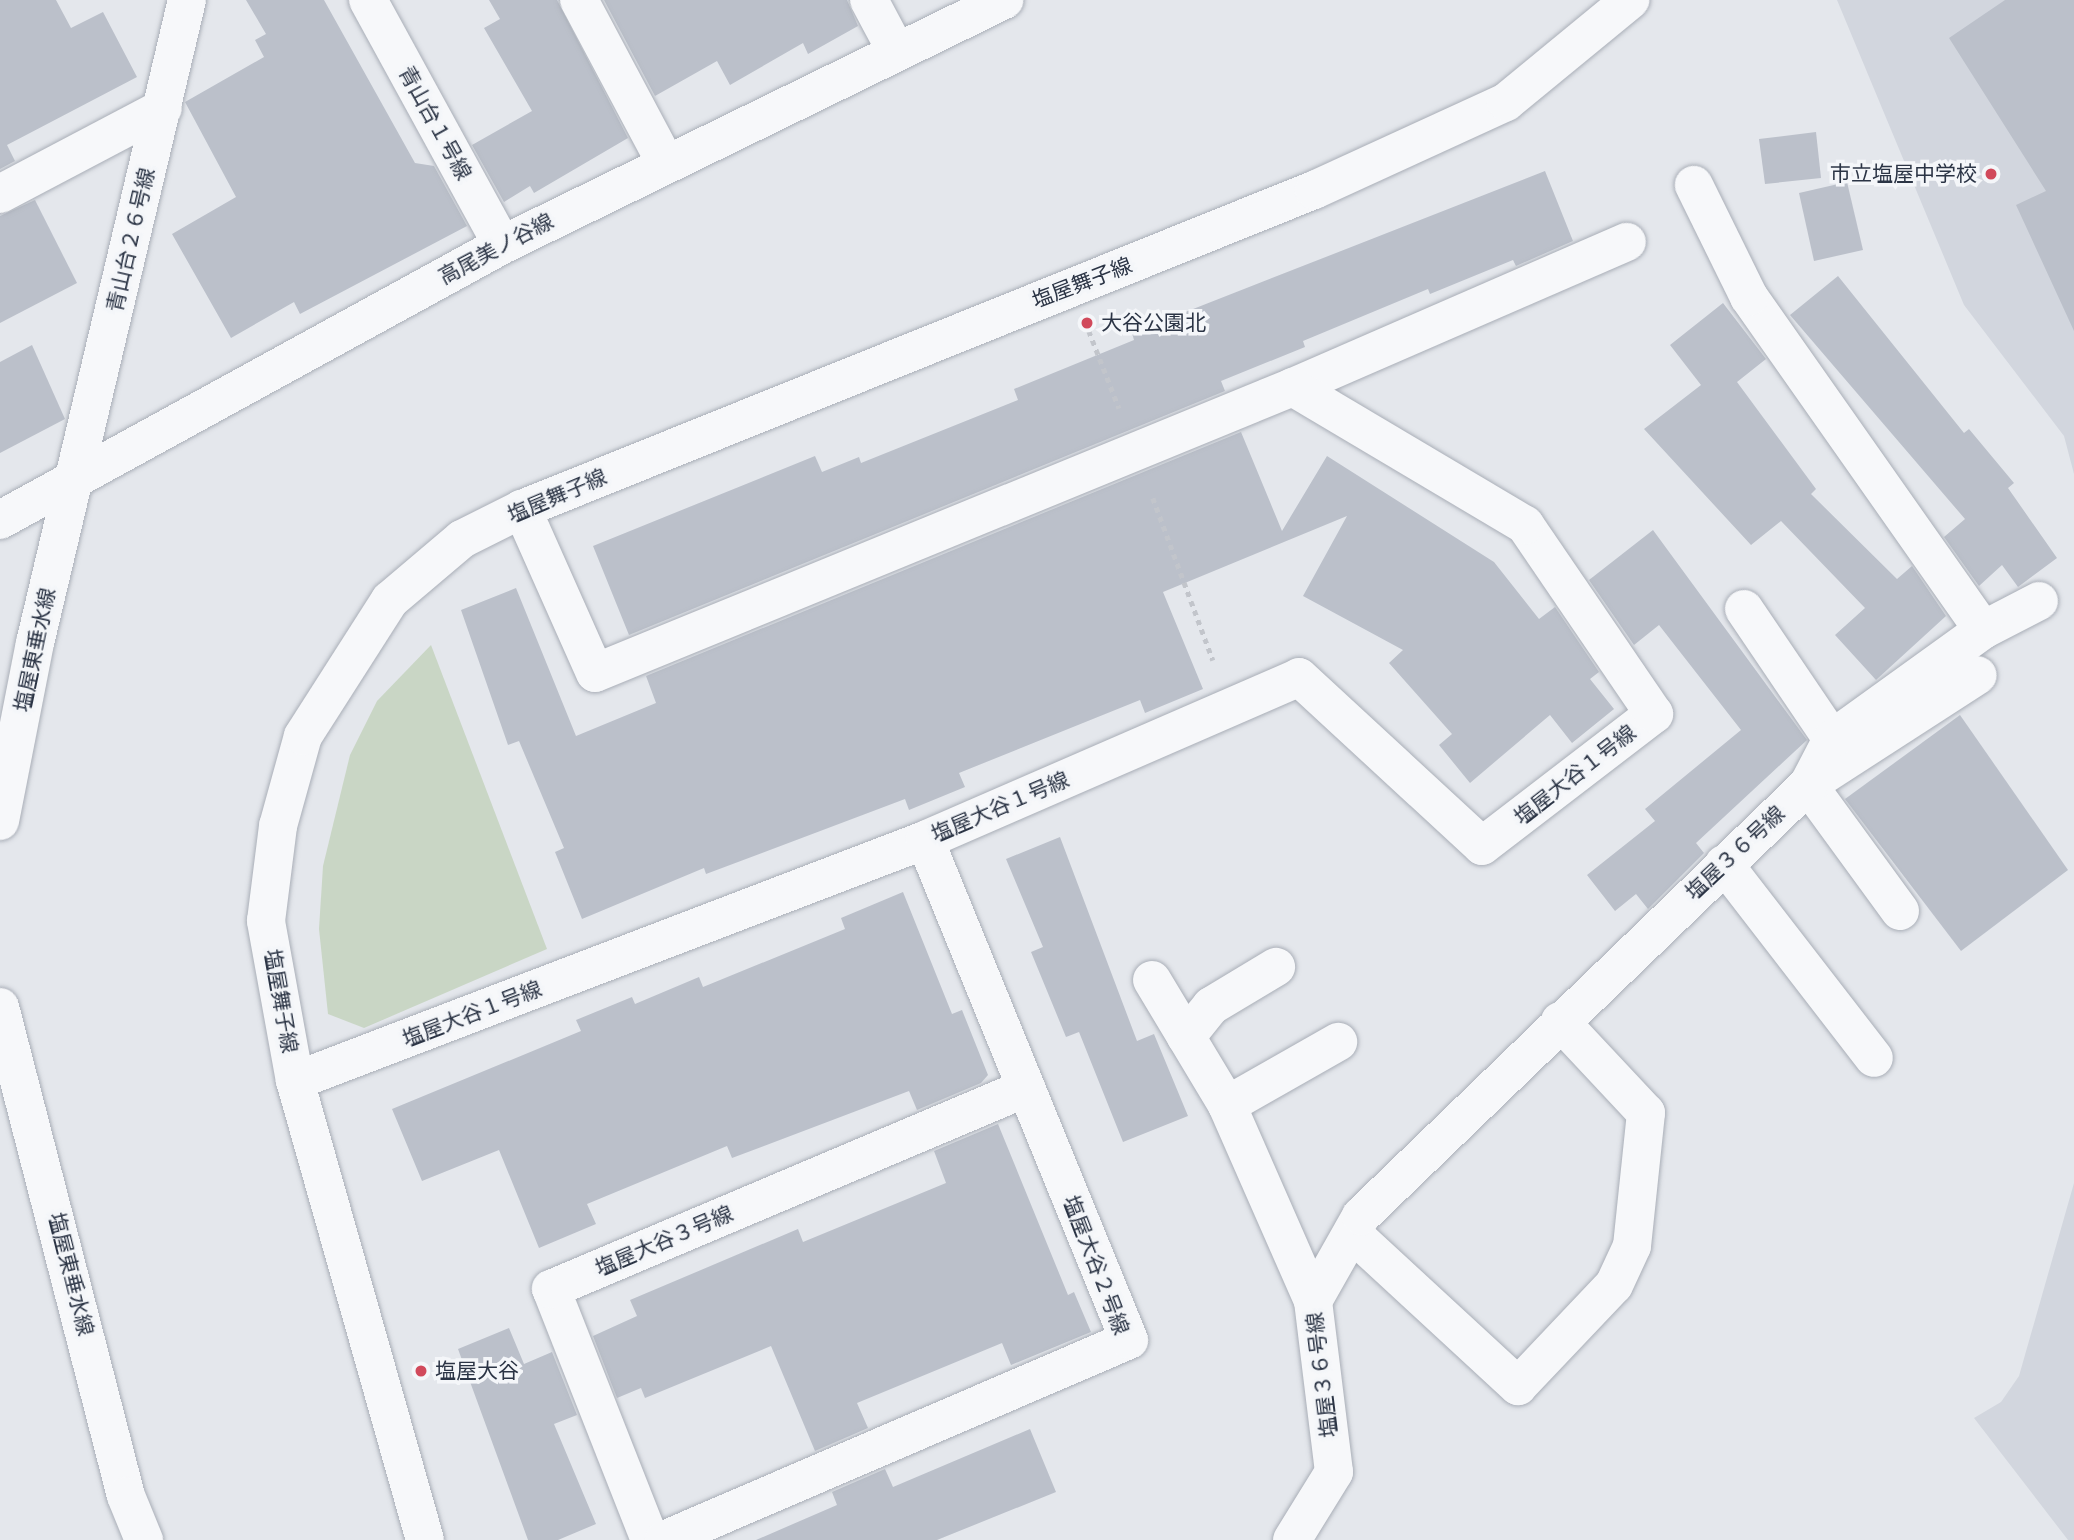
<!DOCTYPE html>
<meta charset="utf-8">
<style>
body{margin:0}
#map{position:relative;width:2074px;height:1540px;overflow:hidden;background:#e4e7ec;font-family:Signika,"Noto Sans JP",sans-serif}
div>[style]{position:absolute}
[style*='--x']{left:calc(var(--x)*1px);top:calc(var(--y)*1px);width:calc(var(--w)*1px);rotate:calc(var(--a)*1deg)}
.built>*{inset:0;background:#d2d6de}
.green>*{inset:0;background:#c9d6c5}
.building>*{inset:0;background:#bbc0ca}
.path>*{height:4.5px;margin-top:-2.25px;transform-origin:0;background:repeating-linear-gradient(90deg,#c2c5cb 0 5px,transparent 0 10px)}
.roads{filter:drop-shadow(0 0 2px #a9aeb7) drop-shadow(0 0 2px #a9aeb7)}
.minor>*{height:38px;margin:-19px;padding:0 19px;transform-origin:19px;border-radius:19px;background:#f7f8fa}
.dots>*{width:19px;height:19px;translate:-50% -50%;box-sizing:border-box;border:4px solid #f4f6f9;border-radius:50%}
span{translate:-50% -50%;white-space:nowrap;text-align:center;line-height:1.15;-webkit-text-stroke:7px #f4f6f9;paint-order:stroke}
.street-label{font-size:21px;color:#2b3445}
.poi-label{font-size:21px;color:#2b3445}
.right{translate:-100% -50%;text-align:right}
.left{translate:0 -50%;text-align:left}
</style>
<div id="map">
<div class="built">
<i style="clip-path:polygon(1837px 0,2074px 0,2074px 474px,2064px 436px,1964px 305px)"></i>
<i style="clip-path:polygon(2074px 1183px,2074px 1540px,2068px 1540px,1974px 1418px,2001px 1402px,2019px 1376px)"></i>
</div>
<div class="green">
<i style="clip-path:polygon(431px 645px,547px 949px,364px 1028px,328px 1014px,319px 929px,323px 866px,350px 755px,377px 701px)"></i>
</div>
<div class="building">
<i style="clip-path:polygon(0 0,56px 0,71px 28px,103px 12px,137px 77px,7px 145px,15px 161px,0 169px)"></i>
<i style="clip-path:polygon(246px 0,324px 0,415px 163px,434px 166px,467px 226px,300px 314px,294px 302px,231px 338px,172px 234px,236px 197px,185px 102px,264px 57px,255px 40px,266px 34px)"></i>
<i style="clip-path:polygon(489px 0,557px 0,628px 138px,534px 193px,530px 186px,504px 202px,472px 145px,532px 111px,484px 28px,500px 19px)"></i>
<i style="clip-path:polygon(604px 0,847px 0,858px 26px,808px 54px,803px 43px,730px 85px,717px 61px,655px 96px)"></i>
<i style="clip-path:polygon(2005px 0,2074px 0,2074px 331px,2016px 205px,2046px 191px,1949px 38px)"></i>
<i style="clip-path:polygon(1816px 132px,1821px 178px,1765px 184px,1759px 139px)"></i>
<i style="clip-path:polygon(1545px 171px,1573px 241px,1516px 266px,1513px 260px,1430px 294px,1428px 289px,1303px 341px,1305px 347px,1221px 381px,1225px 391px,629px 635px,593px 546px,815px 456px,822px 472px,859px 457px,861px 463px,1018px 400px,1014px 389px,1134px 340px,1132px 333px)"></i>
<i style="clip-path:polygon(1847px 182px,1863px 250px,1814px 261px,1799px 193px)"></i>
<i style="clip-path:polygon(35px 200px,77px 283px,0 323px,0 216px)"></i>
<i style="clip-path:polygon(1838px 276px,1964px 433px,1969px 429px,2014px 483px,2008px 488px,2057px 558px,2018px 587px,2002px 565px,1979px 586px,1944px 537px,1965px 519px,1790px 315px)"></i>
<i style="clip-path:polygon(1723px 303px,1766px 359px,1737px 382px,1816px 489px,1811px 494px,1897px 579px,1912px 566px,1946px 616px,1876px 680px,1835px 635px,1865px 608px,1781px 521px,1751px 545px,1644px 429px,1701px 385px,1670px 345px)"></i>
<i style="clip-path:polygon(32px 345px,65px 419px,0 453px,0 362px)"></i>
<i style="clip-path:polygon(1241px 432px,1282px 531px,1327px 456px,1494px 562px,1539px 619px,1555px 607px,1599px 672px,1590px 679px,1614px 709px,1572px 743px,1550px 715px,1470px 783px,1439px 745px,1452px 734px,1389px 663px,1403px 650px,1303px 596px,1347px 516px,1163px 592px,1203px 689px,1145px 713px,1140px 700px,959px 773px,965px 787px,909px 810px,905px 799px,706px 874px,704px 868px,582px 919px,555px 852px,564px 848px,519px 741px,508px 745px,461px 610px,516px 588px,576px 736px,656px 703px,646px 676px)"></i>
<i style="clip-path:polygon(1653px 530px,1807px 740px,1696px 843px,1704px 853px,1648px 909px,1636px 894px,1615px 911px,1587px 875px,1655px 821px,1645px 809px,1741px 730px,1659px 625px,1634px 645px,1589px 580px)"></i>
<i style="clip-path:polygon(1960px 715px,2068px 870px,1961px 951px,1845px 799px)"></i>
<i style="clip-path:polygon(1060px 837px,1137px 1041px,1154px 1034px,1188px 1116px,1123px 1142px,1079px 1032px,1066px 1037px,1031px 952px,1043px 947px,1006px 859px)"></i>
<i style="clip-path:polygon(903px 892px,952px 1014px,962px 1010px,988px 1075px,981px 1083px,917px 1110px,909px 1091px,732px 1158px,727px 1146px,587px 1204px,596px 1224px,539px 1248px,499px 1150px,422px 1181px,392px 1109px,581px 1031px,576px 1020px,632px 997px,635px 1004px,699px 977px,703px 987px,845px 929px,841px 918px)"></i>
<i style="clip-path:polygon(998px 1124px,1068px 1295px,1074px 1292px,1091px 1332px,1011px 1365px,1002px 1343px,857px 1403px,868px 1428px,815px 1451px,771px 1346px,645px 1398px,641px 1388px,617px 1398px,593px 1336px,637px 1316px,630px 1300px,798px 1229px,803px 1242px,946px 1183px,934px 1151px)"></i>
<i style="clip-path:polygon(509px 1328px,524px 1364px,552px 1352px,577px 1415px,554px 1424px,596px 1524px,558px 1540px,528px 1540px,458px 1349px)"></i>
<i style="clip-path:polygon(1030px 1429px,1056px 1492px,937px 1540px,756px 1540px,837px 1505px,832px 1492px,885px 1469px,893px 1487px)"></i>
</div>
<div class="path">
<i style="--x:1089;--y:331;--w:83;--a:68.7"></i>
<i style="--x:1153;--y:498;--w:173;--a:69.7"></i>
</div>
<div class="roads">
<div class="minor">
<i style="--x:368;--y:0;--w:279;--a:61.3"></i>
<i style="--x:579;--y:0;--w:183;--a:62"></i>
<i style="--x:869;--y:0;--w:55;--a:62"></i>
<i style="--x:0;--y:194;--w:184;--a:-27.8"></i>
<i style="--x:1293;--y:387;--w:364;--a:-23.5"></i>
<i style="--x:0;--y:520;--w:572;--a:-28.71"></i>
<i style="--x:502;--y:245;--w:559;--a:-26.01"></i>
<i style="--x:1744;--y:609;--w:157;--a:55.9"></i>
<i style="--x:1983;--y:630;--w:63;--a:-27.4"></i>
<i style="--x:0;--y:821;--w:181;--a:-78.9"></i>
<i style="--x:35;--y:643;--w:661;--a:-76.7"></i>
<i style="--x:1724;--y:864;--w:245;--a:52.3"></i>
<i style="--x:1900;--y:911;--w:156;--a:-126.1"></i>
<i style="--x:1808;--y:785;--w:202;--a:-32.9"></i>
<i style="--x:1152;--y:980;--w:146;--a:59"></i>
<i style="--x:1227;--y:1105;--w:214;--a:66.3"></i>
<i style="--x:0;--y:1007;--w:505;--a:75.55"></i>
<i style="--x:126;--y:1496;--w:48;--a:67.8"></i>
<i style="--x:1186;--y:1037;--w:40;--a:-51"></i>
<i style="--x:1211;--y:1006;--w:76;--a:-31"></i>
<i style="--x:295;--y:1081;--w:675;--a:-20.93"></i>
<i style="--x:925;--y:840;--w:408;--a:-23.5"></i>
<i style="--x:1299;--y:677;--w:249;--a:42.7"></i>
<i style="--x:1482;--y:846;--w:217;--a:-37.5"></i>
<i style="--x:1654;--y:714;--w:229;--a:-124.3"></i>
<i style="--x:1525;--y:525;--w:270;--a:-149.3"></i>
<i style="--x:1293;--y:387;--w:754;--a:157.72"></i>
<i style="--x:595;--y:673;--w:180;--a:-114"></i>
<i style="--x:1227;--y:1105;--w:128;--a:-29.6"></i>
<i style="--x:1352;--y:1233;--w:226;--a:42.7"></i>
<i style="--x:1518;--y:1386;--w:139;--a:-46.5"></i>
<i style="--x:1614;--y:1285;--w:43;--a:-65.2"></i>
<i style="--x:1632;--y:1246;--w:134;--a:-84"></i>
<i style="--x:1646;--y:1113;--w:126;--a:-133.1"></i>
<i style="--x:425;--y:1540;--w:477;--a:-105.8"></i>
<i style="--x:295;--y:1081;--w:163;--a:-100.3"></i>
<i style="--x:266;--y:921;--w:96;--a:-82.8"></i>
<i style="--x:278;--y:826;--w:93;--a:-74.5"></i>
<i style="--x:303;--y:736;--w:161;--a:-57.4"></i>
<i style="--x:390;--y:600;--w:94;--a:-40.3"></i>
<i style="--x:462;--y:539;--w:67;--a:-26.6"></i>
<i style="--x:522;--y:509;--w:854;--a:-21.94"></i>
<i style="--x:1314;--y:190;--w:211;--a:-24.6"></i>
<i style="--x:1506;--y:102;--w:161;--a:-39.4"></i>
<i style="--x:650;--y:1540;--w:270;--a:-111.5"></i>
<i style="--x:551;--y:1289;--w:516;--a:-22.94"></i>
<i style="--x:664;--y:1540;--w:506;--a:-23.27"></i>
<i style="--x:1129;--y:1340;--w:540;--a:-112.2"></i>
<i style="--x:1292;--y:1540;--w:80;--a:-58.3"></i>
<i style="--x:1334;--y:1472;--w:172;--a:-97"></i>
<i style="--x:1313;--y:1301;--w:98;--a:-60.5"></i>
<i style="--x:1361;--y:1216;--w:621;--a:-43.96"></i>
<i style="--x:1808;--y:785;--w:52;--a:-62.4"></i>
<i style="--x:1832;--y:739;--w:186;--a:-35.8"></i>
<i style="--x:1983;--y:630;--w:407;--a:-125.1"></i>
<i style="--x:1749;--y:297;--w:125;--a:-116.2"></i>
</div>
</div>
<div class="dots">
<i style="left:1991px;top:174px;background:#d1495b"></i>
<i style="left:1087px;top:323px;background:#d1495b"></i>
<i style="left:421px;top:1371px;background:#d1495b"></i>
</div>
<div class="street-label">
<span style="left:435px;top:123px;rotate:61deg">青山台１号線</span>
<span style="left:131px;top:240px;rotate:-77deg">青山台２６号線</span>
<span style="left:496px;top:249px;rotate:-28deg">高尾美ノ谷線</span>
<span style="left:1082px;top:283px;rotate:-21deg">塩屋舞子線</span>
<span style="left:557px;top:496px;rotate:-23deg">塩屋舞子線</span>
<span style="left:35px;top:650px;rotate:-78deg">塩屋東垂水線</span>
<span style="left:1575px;top:775px;rotate:-38deg">塩屋大谷１号線</span>
<span style="left:1000px;top:807px;rotate:-23deg">塩屋大谷１号線</span>
<span style="left:1735px;top:853px;rotate:-43deg">塩屋３６号線</span>
<span style="left:281px;top:1001px;rotate:80deg">塩屋舞子線</span>
<span style="left:472px;top:1014px;rotate:-21deg">塩屋大谷１号線</span>
<span style="left:664px;top:1241px;rotate:-23deg">塩屋大谷３号線</span>
<span style="left:1096px;top:1265px;rotate:69deg">塩屋大谷２号線</span>
<span style="left:71px;top:1274px;rotate:76deg">塩屋東垂水線</span>
<span style="left:1322px;top:1375px;rotate:-97deg">塩屋３６号線</span>
</div>
<div class="poi-label">
<span class="right" style="left:1977px;top:174px">市立塩屋中学校</span>
<span class="left" style="left:1101px;top:323px">大谷公園北</span>
<span class="left" style="left:435px;top:1371px">塩屋大谷</span>
</div>
</div>
